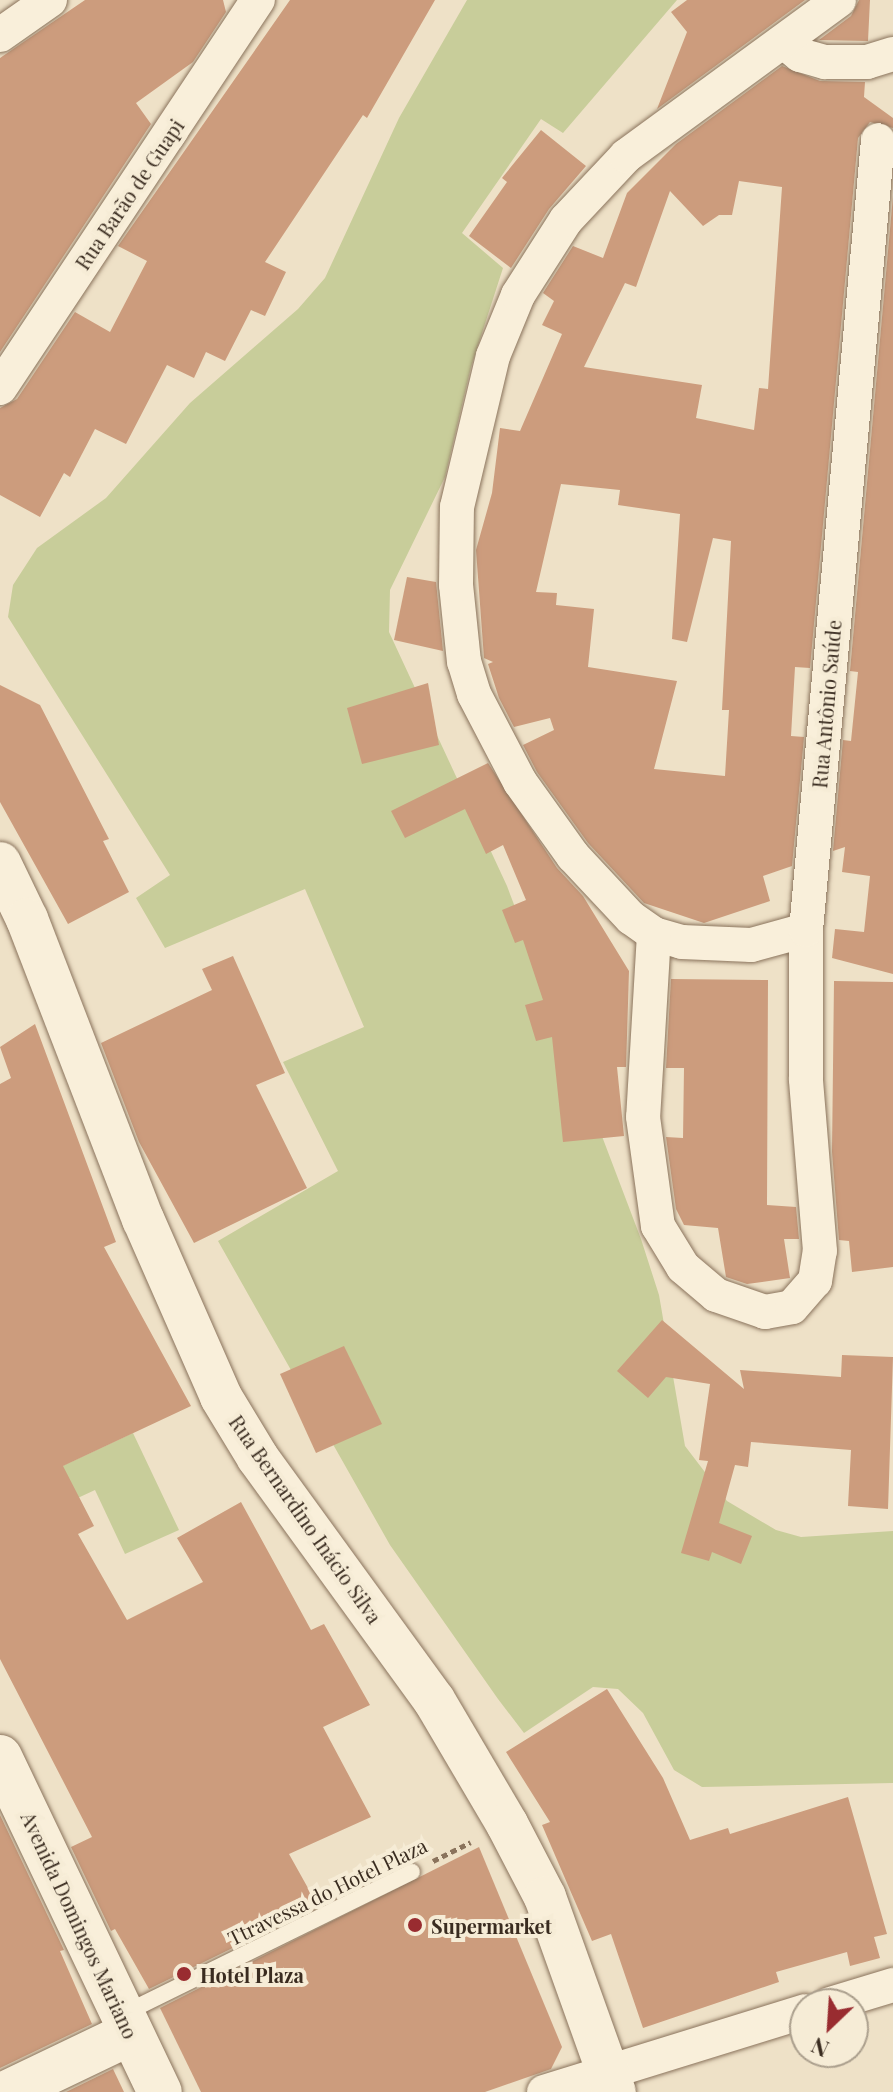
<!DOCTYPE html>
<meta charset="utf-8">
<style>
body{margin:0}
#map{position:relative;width:893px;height:2092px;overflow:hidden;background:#eee1c7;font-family:"Playfair Display",serif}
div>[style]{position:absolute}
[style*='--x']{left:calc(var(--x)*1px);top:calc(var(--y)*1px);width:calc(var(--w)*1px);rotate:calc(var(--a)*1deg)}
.green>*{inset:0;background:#c8cd9a}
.building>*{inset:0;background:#cc9c7d}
.path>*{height:5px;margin-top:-2.5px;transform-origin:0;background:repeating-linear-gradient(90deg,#8a735c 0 6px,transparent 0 10px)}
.roads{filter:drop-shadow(0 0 2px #8a735c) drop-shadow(0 0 2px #8a735c)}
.service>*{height:16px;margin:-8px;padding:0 8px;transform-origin:8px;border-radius:8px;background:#f9efda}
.minor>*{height:34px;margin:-17px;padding:0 17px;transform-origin:17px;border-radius:17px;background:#f9efda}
.tertiary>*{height:42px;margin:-21px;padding:0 21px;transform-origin:21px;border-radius:21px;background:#f9efda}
.secondary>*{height:44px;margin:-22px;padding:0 22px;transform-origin:22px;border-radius:22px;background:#f9efda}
.dots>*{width:22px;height:22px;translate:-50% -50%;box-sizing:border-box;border:4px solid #f6ecd6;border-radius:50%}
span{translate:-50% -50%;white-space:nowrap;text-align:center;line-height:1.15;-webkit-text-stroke:8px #f6ecd6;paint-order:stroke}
.street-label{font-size:20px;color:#3a2c20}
.poi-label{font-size:20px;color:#3a2c20;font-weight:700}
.left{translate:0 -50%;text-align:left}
.north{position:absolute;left:789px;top:1988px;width:80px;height:80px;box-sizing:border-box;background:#f6ecd6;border:2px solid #ab9f8d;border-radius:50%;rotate:205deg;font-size:22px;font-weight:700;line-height:32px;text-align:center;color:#3a2c20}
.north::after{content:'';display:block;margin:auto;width:28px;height:36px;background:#992c30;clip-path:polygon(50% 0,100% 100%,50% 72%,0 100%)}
</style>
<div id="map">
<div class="green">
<i style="clip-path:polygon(467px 0,677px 0,563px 133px,541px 119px,462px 233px,503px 268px,471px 367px,445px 477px,390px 590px,389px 632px,507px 886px,641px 1239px,659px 1295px,685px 1446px,727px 1501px,776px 1530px,801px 1537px,893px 1531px,893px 1783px,702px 1787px,674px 1770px,643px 1713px,618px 1689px,593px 1687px,524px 1733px,498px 1699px,390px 1545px,218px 1241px,338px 1171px,283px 1062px,364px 1027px,305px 889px,165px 948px,136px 898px,170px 875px,8px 617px,13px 585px,37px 548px,106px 498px,190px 403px,298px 309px,325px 278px,399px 118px)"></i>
<i style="clip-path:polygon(133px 1433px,179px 1530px,125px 1554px,95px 1490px,0 1534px,0 1495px)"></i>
</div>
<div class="building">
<i style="clip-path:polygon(85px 0,223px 0,226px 12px,193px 62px,136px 103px,151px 124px,0 352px,0 58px)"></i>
<i style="clip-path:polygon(290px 0,435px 0,367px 118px,363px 115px,265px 262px,286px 272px,265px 316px,251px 310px,225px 361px,206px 352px,194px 378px,167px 365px,126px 444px,95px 429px,70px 477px,64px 473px,40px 517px,0 495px,0 408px,17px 399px,75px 312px,110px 332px,147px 261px,118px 246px)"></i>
<i style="clip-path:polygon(687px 0,805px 0,657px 109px,687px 32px,671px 12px)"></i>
<i style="clip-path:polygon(859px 0,870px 0,868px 41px,819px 40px,851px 16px)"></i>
<i style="clip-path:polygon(evenodd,782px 66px,820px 81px,865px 82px,864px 97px,893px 118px,893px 128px,870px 122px,858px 138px,810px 668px,795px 667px,791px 736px,804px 737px,792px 866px,763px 876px,770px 901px,704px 923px,644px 903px,588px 843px,537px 772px,523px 745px,554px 730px,550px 718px,514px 727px,499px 698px,488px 664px,493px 662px,484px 658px,476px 550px,492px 493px,500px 428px,520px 431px,562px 334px,542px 325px,554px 301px,543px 293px,573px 246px,603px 258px,627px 193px,676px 144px,782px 66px,739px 181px,782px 187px,768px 389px,759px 388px,754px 430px,696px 418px,702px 385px,584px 367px,625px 283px,636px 287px,670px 191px,703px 226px,719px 215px,732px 215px,739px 181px,782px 66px,561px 484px,620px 490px,618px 505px,680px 514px,672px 639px,687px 642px,713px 538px,731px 541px,722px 710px,729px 710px,725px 776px,654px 769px,677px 681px,588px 667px,594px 609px,556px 605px,557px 593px,536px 592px,561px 484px)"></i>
<i style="clip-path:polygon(541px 130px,586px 166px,549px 209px,511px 268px,469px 236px,507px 182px,502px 178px)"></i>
<i style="clip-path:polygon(893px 196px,893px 974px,832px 958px,835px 929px,864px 932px,870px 876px,842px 872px,845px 847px,833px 851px,843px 740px,851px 741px,858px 672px,850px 671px)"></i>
<i style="clip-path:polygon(407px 577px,436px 582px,443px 651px,394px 640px)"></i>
<i style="clip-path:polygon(428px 683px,439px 745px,362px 764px,347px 708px)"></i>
<i style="clip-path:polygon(0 685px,40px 705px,109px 839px,103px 841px,129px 892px,68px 924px,0 802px)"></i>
<i style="clip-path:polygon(488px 763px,557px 868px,583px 896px,629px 971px,626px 1067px,617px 1067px,624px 1136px,563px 1142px,552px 1037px,536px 1041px,525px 1005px,543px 1000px,523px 940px,515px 943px,502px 910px,526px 900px,503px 845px,486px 854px,465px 809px,405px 838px,391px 811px)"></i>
<i style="clip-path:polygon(233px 956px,285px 1073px,256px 1085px,307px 1188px,194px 1243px,139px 1142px,101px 1043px,212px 990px,202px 969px)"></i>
<i style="clip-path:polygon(671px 979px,768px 980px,767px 1205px,796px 1207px,799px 1239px,784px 1239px,790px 1278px,747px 1284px,726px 1277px,718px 1228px,684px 1225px,676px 1209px,666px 1137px,683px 1138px,684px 1068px,666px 1068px)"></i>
<i style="clip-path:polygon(834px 981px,893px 982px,893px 1267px,852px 1272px,849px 1241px,839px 1240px,832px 1152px)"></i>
<i style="clip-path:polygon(35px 1024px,116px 1242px,104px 1247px,191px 1406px,63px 1466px,94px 1526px,78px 1534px,127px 1620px,203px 1582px,177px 1538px,241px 1502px,311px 1630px,324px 1624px,370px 1705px,323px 1727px,371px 1817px,289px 1854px,318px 1906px,149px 1989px,115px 1929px,111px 1931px,71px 1847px,92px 1837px,0 1659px,0 1084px,11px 1078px,0 1047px)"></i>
<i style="clip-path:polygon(662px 1320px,744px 1389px,740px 1370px,841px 1377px,842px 1355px,893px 1357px,888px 1509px,848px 1506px,851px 1450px,751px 1442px,748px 1467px,735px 1465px,719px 1523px,752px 1536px,741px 1564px,712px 1552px,709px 1561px,681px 1553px,708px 1461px,699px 1460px,710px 1384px,666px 1377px,648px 1398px,617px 1371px)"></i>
<i style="clip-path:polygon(344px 1346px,382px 1424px,316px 1453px,280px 1374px)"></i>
<i style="clip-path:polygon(607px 1689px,663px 1778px,690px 1840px,728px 1828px,730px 1834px,848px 1797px,887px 1934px,874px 1937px,880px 1958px,850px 1966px,847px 1952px,776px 1972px,779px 1982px,643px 2028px,611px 1934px,592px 1941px,542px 1825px,550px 1822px,506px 1752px)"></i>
<i style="clip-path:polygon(0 1815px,64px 1950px,60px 1951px,92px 2024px,0 2068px)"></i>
<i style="clip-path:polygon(479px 1847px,562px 2047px,551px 2069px,485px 2092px,201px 2092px,160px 2008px)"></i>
<i style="clip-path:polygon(113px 2069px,124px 2092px,66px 2092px)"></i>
</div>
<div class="path">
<i style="--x:433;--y:1861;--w:42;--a:-26.6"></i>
</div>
<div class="roads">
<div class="service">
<i style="--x:123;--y:2014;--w:322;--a:-26.2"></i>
</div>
<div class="minor">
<i style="--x:0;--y:35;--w:61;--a:-35"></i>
<i style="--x:784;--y:42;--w:21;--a:39"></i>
<i style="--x:800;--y:55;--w:26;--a:16"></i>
<i style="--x:825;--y:62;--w:42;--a:0"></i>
<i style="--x:867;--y:62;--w:27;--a:-17"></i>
<i style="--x:0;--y:388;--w:466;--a:-56.4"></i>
<i style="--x:806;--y:930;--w:57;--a:164.7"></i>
<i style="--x:751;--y:945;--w:69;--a:-177.5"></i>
<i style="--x:682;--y:942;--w:29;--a:-164"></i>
<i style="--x:654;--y:934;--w:28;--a:-145"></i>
<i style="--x:631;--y:918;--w:85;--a:-133.1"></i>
<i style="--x:573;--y:856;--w:91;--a:-125.6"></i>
<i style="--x:520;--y:782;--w:99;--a:-117.6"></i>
<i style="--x:474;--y:694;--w:34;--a:-107"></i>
<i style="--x:464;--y:662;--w:77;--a:-95.9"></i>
<i style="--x:456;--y:585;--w:78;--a:-89.3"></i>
<i style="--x:457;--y:507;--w:155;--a:-76.6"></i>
<i style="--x:493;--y:356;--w:66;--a:-67.7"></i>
<i style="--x:518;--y:295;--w:89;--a:-57.4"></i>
<i style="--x:566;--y:220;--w:88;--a:-46.8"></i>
<i style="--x:626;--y:156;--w:264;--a:-36.2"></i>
<i style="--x:654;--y:934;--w:183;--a:93.4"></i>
<i style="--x:643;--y:1117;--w:110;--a:82.2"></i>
<i style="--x:658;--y:1226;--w:48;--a:58.6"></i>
<i style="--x:683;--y:1267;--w:43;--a:40.3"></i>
<i style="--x:716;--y:1295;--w:52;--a:19.1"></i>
<i style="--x:765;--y:1312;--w:27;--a:-10"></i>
<i style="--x:792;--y:1307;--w:35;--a:-49"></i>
<i style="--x:815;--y:1281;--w:30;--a:-81"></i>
<i style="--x:820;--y:1251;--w:173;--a:-94.7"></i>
<i style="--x:806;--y:1079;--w:149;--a:-90"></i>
<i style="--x:806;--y:930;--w:793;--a:-84.79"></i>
<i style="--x:830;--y:2004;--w:66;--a:-16.8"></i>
<i style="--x:544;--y:2092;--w:273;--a:-17.2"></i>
</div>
<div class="tertiary">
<i style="--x:0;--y:863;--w:62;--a:64.3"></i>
<i style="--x:27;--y:919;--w:322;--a:68.9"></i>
<i style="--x:143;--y:1219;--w:194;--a:66.3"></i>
<i style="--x:221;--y:1397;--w:71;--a:58.8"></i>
<i style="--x:258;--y:1458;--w:299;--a:54"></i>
<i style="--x:434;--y:1700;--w:144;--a:59.5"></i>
<i style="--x:507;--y:1824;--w:82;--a:62.5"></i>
<i style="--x:545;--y:1897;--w:207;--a:70.3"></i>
</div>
<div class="secondary">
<i style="--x:0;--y:1757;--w:371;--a:64.5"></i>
<i style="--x:8;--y:2092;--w:136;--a:-25.6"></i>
</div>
</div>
<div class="dots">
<i style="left:415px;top:1925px;background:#992c30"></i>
<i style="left:184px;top:1974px;background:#992c30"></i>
</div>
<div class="street-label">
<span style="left:129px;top:194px;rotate:-56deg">Rua Barão de Guapi</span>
<span style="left:826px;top:704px;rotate:-85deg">Rua Antônio Saúde</span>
<span style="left:306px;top:1519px;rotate:55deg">Rua Bernardino Inácio Silva</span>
<span style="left:327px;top:1891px;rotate:-26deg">Ttravessa do Hotel Plaza</span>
<span style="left:80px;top:1925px;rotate:65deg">Avenida Domingos Mariano</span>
</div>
<div class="poi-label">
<span class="left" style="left:431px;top:1925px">Supermarket</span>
<span class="left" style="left:200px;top:1974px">Hotel Plaza</span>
</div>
<div class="north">N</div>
</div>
